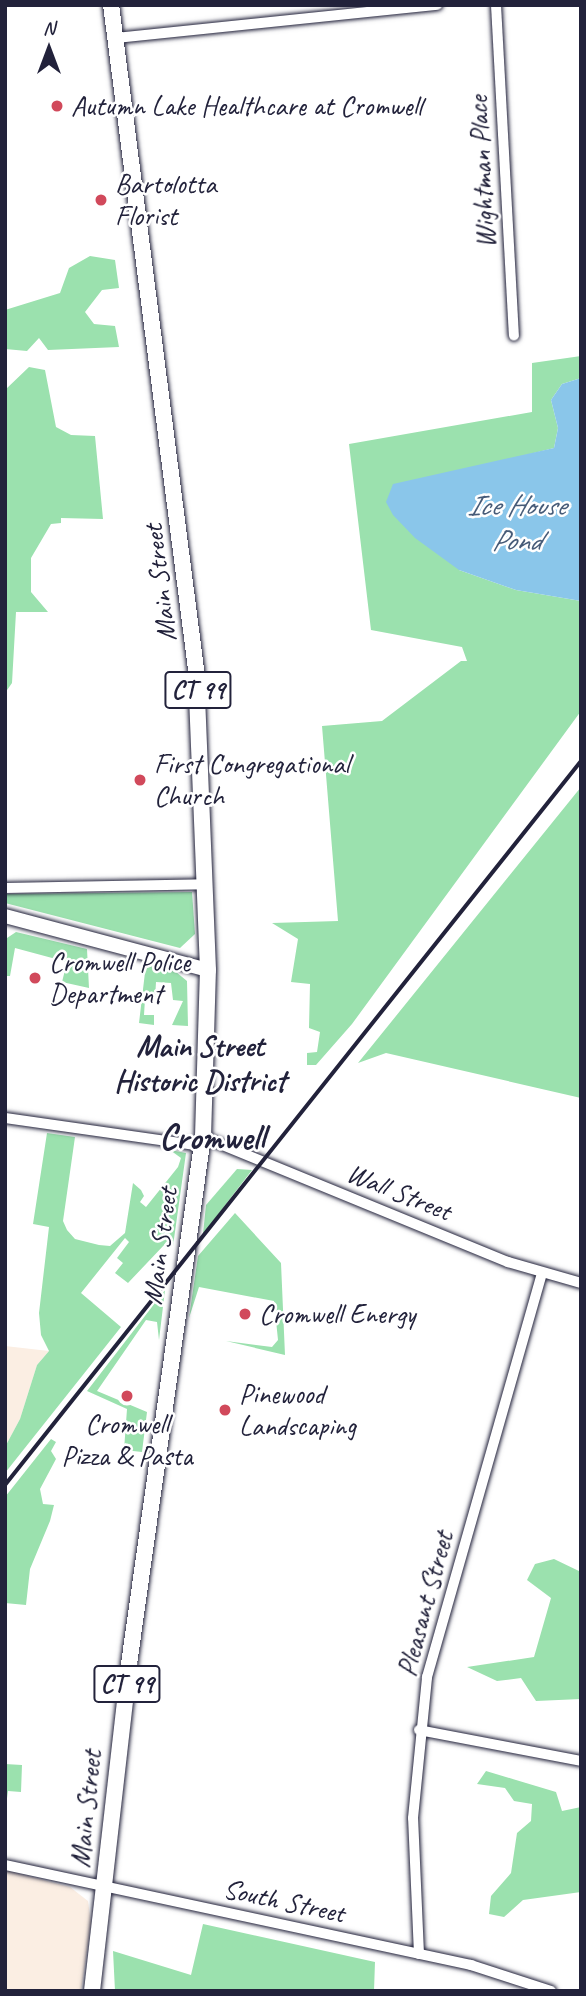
<!DOCTYPE html>
<style>
body{margin:0}
#map{position:relative;width:586px;height:1996px;overflow:hidden;background:#fff;font-family:Caveat,sans-serif}
div>[style]{position:absolute}
[style*='--x']{left:calc(var(--x)*1px);top:calc(var(--y)*1px);width:calc(var(--w)*1px);rotate:calc(var(--a)*1deg)}
.built>*{inset:0;background:#fbeee3}
.green>*{inset:0;background:#9be1ae}
.water>*{inset:0;background:#8ac6ea}
.roads{filter:drop-shadow(0 0 2px #22223b) drop-shadow(0 0 2px #22223b)}
.street>*{height:10px;margin:-5px;padding:0 5px;transform-origin:5px;border-radius:5px;background:#fff}
.secondary>*{height:14px;margin:-7px;padding:0 7px;transform-origin:7px;border-radius:7px;background:#fff}
.primary>*{height:16px;margin:-8px;padding:0 8px;transform-origin:8px;border-radius:8px;background:#fff}
.rail>*{height:3.5px;margin:-1.75px;padding:0 1.75px;transform-origin:1.75px;border-radius:1.75px;background:#22223b}
.dots>*{width:19px;height:19px;translate:-50% -50%;box-sizing:border-box;border:4px solid #fff;border-radius:50%}
span{translate:-50% -50%;white-space:nowrap;text-align:center;line-height:1.15;-webkit-text-stroke:5px #fff;paint-order:stroke}
.shield-label span{padding:2px 5px;background:#fff;border:2px solid;border-radius:5px;-webkit-text-stroke-width:0}
.shield-label{font-size:26px;color:#22223b;font-weight:700}
.poi-label{font-size:28px;color:#22223b}
.left{translate:0 -50%;text-align:left}
.street-label{font-size:28px;color:#22223b}
.water-label{font-size:30px;color:#465b78;font-style:italic}
.neighbourhood-label{font-size:30px;color:#22223b;font-weight:700}
.district-label{font-size:35px;color:#22223b;font-weight:700}
.frame{position:absolute;inset:0;border:7px solid #22223b;pointer-events:none}
.north{position:absolute;left:14px;top:14px;width:70px;height:70px;-webkit-text-stroke:5px #fff;paint-order:stroke;rotate:0deg;font-size:19px;font-weight:700;line-height:28px;text-align:center;color:#22223b}
.north::after{content:'';display:block;margin:auto;width:24px;height:32px;background:#22223b;clip-path:polygon(50% 0,100% 100%,50% 72%,0 100%)}
</style>
<div id="map">
<div class="built">
<i style="clip-path:polygon(5px 1346px,49px 1351px,37px 1365px,20px 1419px,5px 1447px)"></i>
<i style="clip-path:polygon(5px 1870px,70px 1887px,88px 1901px,91px 1923px,81px 1991px,5px 1991px)"></i>
</div>
<div class="green">
<i style="clip-path:polygon(90px 256px,115px 260px,119px 288px,102px 290px,85px 312px,94px 324px,115px 326px,119px 347px,48px 350px,39px 338px,27px 351px,5px 349px,5px 310px,60px 293px,69px 268px)"></i>
<i style="clip-path:polygon(581px 356px,581px 378px,562px 384px,551px 400px,558px 428px,554px 448px,514px 458px,459px 570px,516px 590px,581px 601px,581px 711px,352px 1024px,316px 1065px,307px 1065px,307px 1053px,317px 1052px,320px 1032px,309px 1028px,310px 984px,291px 982px,298px 939px,272px 923px,338px 921px,322px 726px,382px 721px,461px 661px,467px 661px,462px 647px,371px 630px,349px 444px,532px 412px,532px 363px)"></i>
<i style="clip-path:polygon(29px 367px,45px 370px,56px 427px,71px 435px,95px 436px,103px 519px,61px 518px,61px 523px,51px 524px,31px 558px,31px 592px,48px 612px,16px 612px,12px 683px,5px 693px,5px 390px)"></i>
<i style="clip-path:polygon(581px 787px,581px 1098px,386px 1053px,358px 1063px)"></i>
<i style="clip-path:polygon(192px 892px,195px 934px,180px 948px,5px 903px,5px 894px)"></i>
<i style="clip-path:polygon(16px 932px,87px 949px,89px 988px,62px 982px,67px 962px,15px 948px,10px 976px,5px 976px,7px 938px)"></i>
<i style="clip-path:polygon(146px 964px,176px 972px,187px 981px,188px 1026px,172px 1025px,183px 1001px,173px 1000px,171px 983px,156px 982px,155px 999px,145px 999px,144px 1015px,154px 1015px,154px 1025px,139px 1023px)"></i>
<i style="clip-path:polygon(47px 1133px,75px 1137px,63px 1221px,67px 1230px,75px 1239px,99px 1245px,110px 1246px,125px 1233px,133px 1183px,141px 1190px,144px 1196px,140px 1202px,146px 1207px,178px 1167px,181px 1158px,170px 1150px,186px 1153px,173px 1246px,165px 1244px,128px 1283px,115px 1273px,123px 1263px,117px 1258px,129px 1242px,125px 1238px,81px 1293px,121px 1327px,5px 1473px,5px 1447px,20px 1419px,37px 1365px,49px 1351px,41px 1335px,39px 1313px,49px 1227px,33px 1224px)"></i>
<i style="clip-path:polygon(237px 1169px,252px 1170px,203px 1234px,206px 1205px)"></i>
<i style="clip-path:polygon(235px 1213px,281px 1263px,285px 1355px,226px 1341px,272px 1347px,278px 1340px,274px 1301px,199px 1287px,189px 1318px,198px 1256px)"></i>
<i style="clip-path:polygon(165px 1290px,159px 1340px,157px 1322px,146px 1320px,97px 1391px,147px 1412px,142px 1452px,124px 1450px,127px 1409px,87px 1391px)"></i>
<i style="clip-path:polygon(51px 1439px,56px 1442px,51px 1451px,56px 1459px,40px 1489px,43px 1504px,54px 1505px,50px 1521px,30px 1569px,26px 1605px,5px 1603px,5px 1497px)"></i>
<i style="clip-path:polygon(554px 1559px,581px 1572px,581px 1699px,536px 1701px,521px 1678px,497px 1681px,467px 1667px,534px 1657px,551px 1598px,527px 1580px,535px 1564px)"></i>
<i style="clip-path:polygon(5px 1764px,22px 1765px,21px 1792px,8px 1791px,5px 1813px)"></i>
<i style="clip-path:polygon(486px 1771px,556px 1792px,562px 1811px,581px 1807px,581px 1892px,523px 1900px,504px 1917px,489px 1914px,491px 1896px,511px 1873px,517px 1833px,531px 1821px,532px 1804px,514px 1801px,505px 1788px,477px 1784px)"></i>
<i style="clip-path:polygon(203px 1924px,375px 1962px,374px 1991px,115px 1991px,113px 1951px,191px 1975px)"></i>
</div>
<div class="water">
<i style="clip-path:polygon(581px 378px,581px 601px,516px 590px,459px 570px,415px 538px,393px 515px,386px 502px,393px 484px,554px 448px,558px 428px,551px 400px,562px 384px)"></i>
</div>
<div class="roads">
<div class="street">
<i style="--x:496;--y:5;--w:331;--a:86.9"></i>
<i style="--x:116;--y:38;--w:323;--a:-5.9"></i>
<i style="--x:5;--y:888;--w:201;--a:-1.1"></i>
<i style="--x:5;--y:1118;--w:198;--a:8.1"></i>
<i style="--x:203;--y:1137;--w:330;--a:22.3"></i>
<i style="--x:508;--y:1262;--w:76;--a:16"></i>
<i style="--x:419;--y:1730;--w:165;--a:10.8"></i>
<i style="--x:5;--y:1865;--w:477;--a:12.1"></i>
<i style="--x:471;--y:1965;--w:84;--a:18"></i>
<i style="--x:419;--y:1954;--w:136;--a:-92.5"></i>
<i style="--x:413;--y:1818;--w:142;--a:-84.3"></i>
<i style="--x:427;--y:1677;--w:419;--a:-74.1"></i>
</div>
<div class="secondary">
<i style="--x:5;--y:916;--w:210;--a:14.9"></i>
</div>
<div class="primary">
<i style="--x:92;--y:1991;--w:329;--a:-83.5"></i>
<i style="--x:129;--y:1664;--w:532;--a:-82.01"></i>
<i style="--x:203;--y:1137;--w:167;--a:-88.3"></i>
<i style="--x:208;--y:970;--w:301;--a:-92.3"></i>
<i style="--x:196;--y:669;--w:669;--a:-97.29"></i>
</div>
</div>
<div class="rail">
<i style="--x:5;--y:1485;--w:925;--a:-51.49"></i>
</div>
<div class="dots">
<i style="left:57px;top:106px;background:#d1495b"></i>
<i style="left:101px;top:200px;background:#d1495b"></i>
<i style="left:140px;top:780px;background:#d1495b"></i>
<i style="left:35px;top:978px;background:#d1495b"></i>
<i style="left:245px;top:1314px;background:#d1495b"></i>
<i style="left:127px;top:1396px;background:#d1495b"></i>
<i style="left:225px;top:1410px;background:#d1495b"></i>
</div>
<div class="shield-label">
<span style="left:198px;top:690px">CT 99</span>
<span style="left:127px;top:1684px">CT 99</span>
</div>
<div class="poi-label">
<span class="left" style="left:71px;top:106px">Autumn Lake Healthcare at Cromwell</span>
<span class="left" style="left:115px;top:200px">Bartolotta<br>Florist</span>
<span class="left" style="left:154px;top:780px">First Congregational<br>Church</span>
<span class="left" style="left:49px;top:978px">Cromwell Police<br>Department</span>
<span class="left" style="left:259px;top:1314px">Cromwell Energy</span>
<span class="left" style="left:239px;top:1410px">Pinewood<br>Landscaping</span>
<span style="left:127px;top:1440px">Cromwell<br>Pizza &amp; Pasta</span>
</div>
<div class="street-label">
<span style="left:482px;top:172px;rotate:-93deg">Wightman Place</span>
<span style="left:160px;top:583px;rotate:-97deg">Main Street</span>
<span style="left:399px;top:1192px;rotate:22deg">Wall Street</span>
<span style="left:160px;top:1246px;rotate:-82deg">Main Street</span>
<span style="left:425px;top:1604px;rotate:-75deg">Pleasant Street</span>
<span style="left:86px;top:1809px;rotate:-84deg">Main Street</span>
<span style="left:284px;top:1901px;rotate:12deg">South Street</span>
</div>
<div class="water-label">
<span style="left:516px;top:522px">Ice House<br>Pond</span>
</div>
<div class="neighbourhood-label">
<span style="left:200px;top:1063px">Main Street<br>Historic District</span>
</div>
<div class="district-label">
<span style="left:212px;top:1138px">Cromwell</span>
</div>
<div class="frame"></div>
<div class="north">N</div>
</div>
